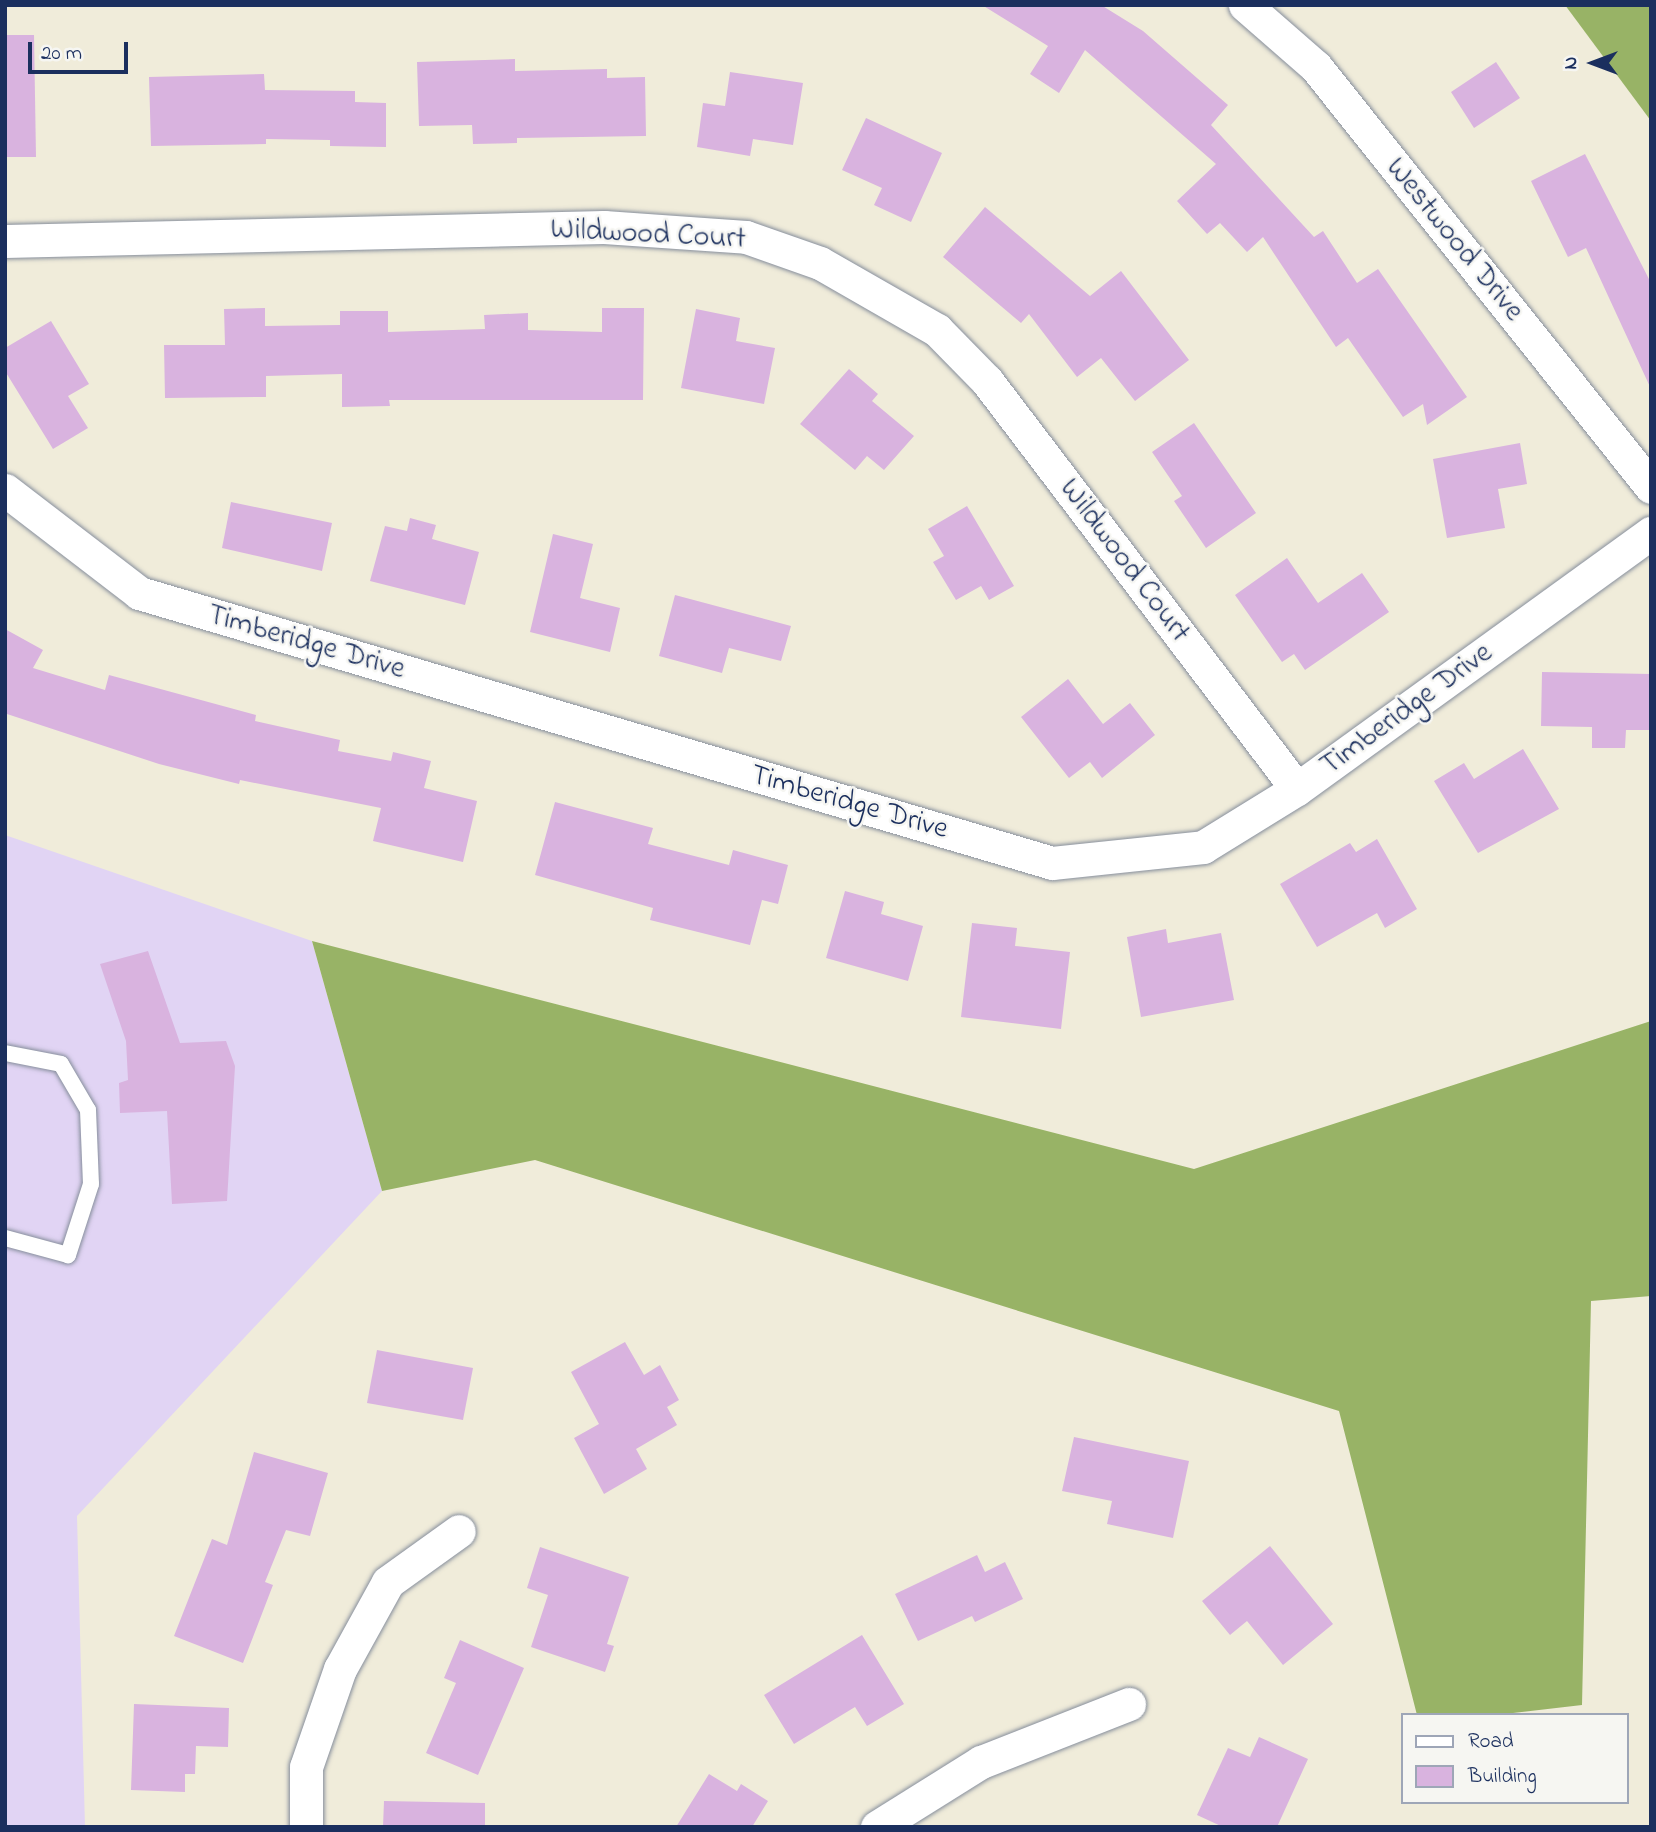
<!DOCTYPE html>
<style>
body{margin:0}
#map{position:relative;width:1656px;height:1832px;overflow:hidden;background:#f0ecda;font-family:"Indie Flower",sans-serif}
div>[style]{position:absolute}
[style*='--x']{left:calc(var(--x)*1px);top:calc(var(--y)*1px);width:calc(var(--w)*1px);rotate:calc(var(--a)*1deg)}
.built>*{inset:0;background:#e1d4f4}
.forest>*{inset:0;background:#98b366}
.building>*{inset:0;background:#d9b3df}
.roads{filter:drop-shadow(0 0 2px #868e9c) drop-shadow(0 0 2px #868e9c)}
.lane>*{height:16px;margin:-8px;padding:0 8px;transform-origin:8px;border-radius:8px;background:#fff}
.street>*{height:33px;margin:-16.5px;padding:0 16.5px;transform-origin:16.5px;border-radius:16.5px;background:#fff}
span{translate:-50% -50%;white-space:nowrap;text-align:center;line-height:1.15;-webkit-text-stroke:5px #f6f6f2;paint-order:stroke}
.street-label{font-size:30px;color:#1b2f5e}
.frame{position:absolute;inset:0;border:7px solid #1b2f5e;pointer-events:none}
.legend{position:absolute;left:1401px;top:1713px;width:228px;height:91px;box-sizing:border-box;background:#f6f6f2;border:2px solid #9ea6b7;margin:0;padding:9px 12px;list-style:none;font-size:21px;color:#1b2f5e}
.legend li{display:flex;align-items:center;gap:14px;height:35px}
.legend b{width:35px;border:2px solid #9ea6b7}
.north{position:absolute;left:1558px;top:28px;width:70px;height:70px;-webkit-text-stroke:5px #f6f6f2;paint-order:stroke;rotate:270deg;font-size:19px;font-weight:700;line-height:28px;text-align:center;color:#1b2f5e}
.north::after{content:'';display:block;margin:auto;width:24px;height:32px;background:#1b2f5e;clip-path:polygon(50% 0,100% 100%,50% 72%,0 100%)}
.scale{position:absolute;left:28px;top:42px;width:100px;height:32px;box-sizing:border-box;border:4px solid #1b2f5e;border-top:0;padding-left:9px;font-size:21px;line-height:24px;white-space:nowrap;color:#1b2f5e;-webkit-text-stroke:5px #f6f6f2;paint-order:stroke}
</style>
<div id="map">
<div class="built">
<i style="clip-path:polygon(5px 835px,312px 941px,382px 1191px,77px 1516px,85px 1827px,5px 1827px)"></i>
</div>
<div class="forest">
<i style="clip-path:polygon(1565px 5px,1651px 5px,1651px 121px)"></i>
<i style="clip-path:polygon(312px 941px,1194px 1169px,1651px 1021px,1651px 1296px,1591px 1301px,1582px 1705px,1496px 1715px,1417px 1715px,1339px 1411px,535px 1160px,382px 1191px)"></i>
</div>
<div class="building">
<i style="clip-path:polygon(982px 5px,1101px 5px,1143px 31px,1228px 105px,1211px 125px,1314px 237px,1323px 231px,1357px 283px,1378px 269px,1467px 397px,1427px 425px,1423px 404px,1403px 417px,1348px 338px,1336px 347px,1263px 237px,1247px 252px,1220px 223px,1207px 234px,1177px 201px,1216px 164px,1085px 50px,1059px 93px,1030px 74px,1048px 46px)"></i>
<i style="clip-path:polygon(5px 35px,34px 35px,36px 157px,5px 157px)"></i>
<i style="clip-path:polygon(515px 59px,515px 71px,607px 69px,607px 78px,645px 77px,646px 136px,517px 138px,517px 143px,473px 144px,472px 125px,419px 126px,417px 62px)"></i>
<i style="clip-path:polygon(1496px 62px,1520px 98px,1474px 128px,1451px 92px)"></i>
<i style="clip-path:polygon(730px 72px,803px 83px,793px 145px,753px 139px,750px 156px,697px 147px,703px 103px,725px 106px)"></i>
<i style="clip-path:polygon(264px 74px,265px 90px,355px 91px,355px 102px,386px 103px,386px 147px,330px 146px,330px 140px,266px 139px,266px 144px,151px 146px,149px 77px)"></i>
<i style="clip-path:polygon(866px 118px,942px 153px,911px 222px,874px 205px,882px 188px,842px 170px)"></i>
<i style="clip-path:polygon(1585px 154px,1651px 283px,1651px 389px,1586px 248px,1568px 257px,1531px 181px)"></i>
<i style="clip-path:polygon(985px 207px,1090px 296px,1121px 271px,1189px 360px,1135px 401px,1101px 358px,1077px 377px,1029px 314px,1021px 323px,943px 257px)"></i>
<i style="clip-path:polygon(265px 308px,265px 326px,340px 325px,340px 311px,388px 311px,388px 332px,485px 329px,484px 315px,528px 313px,528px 330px,602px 332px,602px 308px,644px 308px,643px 400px,389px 400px,390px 406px,342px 407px,342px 374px,266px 376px,266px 397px,165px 398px,164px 345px,225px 345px,224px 309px)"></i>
<i style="clip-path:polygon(696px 309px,740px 318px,736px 341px,775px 348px,764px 404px,681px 388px)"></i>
<i style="clip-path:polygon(51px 321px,89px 384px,68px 396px,88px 428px,53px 449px,5px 371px,5px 348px)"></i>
<i style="clip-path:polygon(849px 369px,878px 394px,872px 401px,914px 436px,884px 470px,867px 456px,855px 470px,800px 424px)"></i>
<i style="clip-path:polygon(1194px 423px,1256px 513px,1206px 548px,1174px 501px,1182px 496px,1152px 452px)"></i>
<i style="clip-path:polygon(1520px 443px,1527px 484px,1498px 489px,1505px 528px,1447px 538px,1433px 459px)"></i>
<i style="clip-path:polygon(231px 502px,332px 523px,322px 571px,222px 548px)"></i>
<i style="clip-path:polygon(967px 506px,1014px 586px,989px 600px,981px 586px,956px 600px,933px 562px,944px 556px,928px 529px)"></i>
<i style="clip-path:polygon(410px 518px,436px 525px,432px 539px,479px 552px,465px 605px,370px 581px,385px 526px,407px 531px)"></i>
<i style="clip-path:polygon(553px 534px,593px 544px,580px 598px,620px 608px,610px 652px,530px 632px)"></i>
<i style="clip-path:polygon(1287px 558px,1318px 603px,1362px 573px,1389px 612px,1305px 670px,1294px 654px,1282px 662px,1235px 595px)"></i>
<i style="clip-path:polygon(675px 595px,791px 626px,781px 661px,729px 648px,722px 673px,659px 656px)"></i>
<i style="clip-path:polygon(5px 629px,43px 650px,33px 668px,105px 690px,109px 675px,256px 715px,255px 721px,340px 740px,338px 751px,391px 761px,393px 752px,431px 761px,424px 788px,477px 801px,463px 862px,373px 841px,381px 808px,240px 780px,239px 784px,159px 764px,7px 714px,5px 718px)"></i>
<i style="clip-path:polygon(1542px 672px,1651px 674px,1651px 730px,1626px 730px,1625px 748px,1592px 748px,1592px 727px,1541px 726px)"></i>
<i style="clip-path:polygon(1068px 679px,1103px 724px,1130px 703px,1155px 735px,1102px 778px,1090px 762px,1069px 778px,1021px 717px)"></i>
<i style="clip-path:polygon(1523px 749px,1559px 809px,1478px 853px,1434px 781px,1464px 763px,1474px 779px)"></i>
<i style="clip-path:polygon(555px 802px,653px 828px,648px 844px,729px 865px,733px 850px,788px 865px,778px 904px,762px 900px,750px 945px,650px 920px,653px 908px,535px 875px)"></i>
<i style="clip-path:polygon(1377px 839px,1417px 909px,1385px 928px,1377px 913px,1317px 947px,1280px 884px,1350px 843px,1356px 852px)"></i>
<i style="clip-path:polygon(845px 891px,884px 902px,881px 914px,923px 926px,908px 981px,826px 958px)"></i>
<i style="clip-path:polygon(972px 923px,1017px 928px,1015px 946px,1070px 952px,1061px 1029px,961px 1017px)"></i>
<i style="clip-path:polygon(1166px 929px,1168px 943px,1221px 933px,1234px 1000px,1141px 1017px,1127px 937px)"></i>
<i style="clip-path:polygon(148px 951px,180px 1043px,226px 1041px,235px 1066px,227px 1201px,172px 1204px,167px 1111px,120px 1113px,119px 1083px,128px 1080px,126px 1041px,100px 964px)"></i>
<i style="clip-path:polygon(625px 1342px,644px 1375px,660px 1365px,679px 1400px,667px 1407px,677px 1425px,636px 1449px,647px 1469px,604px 1494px,574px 1438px,599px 1424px,571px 1372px)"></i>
<i style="clip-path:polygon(377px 1350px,473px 1368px,463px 1420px,367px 1403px)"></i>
<i style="clip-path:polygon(1074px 1437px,1189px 1461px,1173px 1538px,1107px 1524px,1112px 1501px,1062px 1491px)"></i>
<i style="clip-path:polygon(254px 1452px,328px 1473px,310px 1536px,286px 1530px,265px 1582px,273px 1585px,243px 1663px,174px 1636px,212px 1539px,227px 1545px)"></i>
<i style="clip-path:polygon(1270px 1546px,1333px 1624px,1283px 1665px,1247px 1621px,1230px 1635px,1202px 1601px)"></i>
<i style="clip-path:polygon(540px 1547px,629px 1577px,607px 1644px,614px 1646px,605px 1672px,531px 1647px,548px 1595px,527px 1588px)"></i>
<i style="clip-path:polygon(977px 1555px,985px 1572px,1005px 1562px,1023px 1599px,975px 1622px,972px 1616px,918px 1641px,895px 1594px)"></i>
<i style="clip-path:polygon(862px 1635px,904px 1704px,867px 1726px,855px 1707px,794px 1744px,764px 1695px)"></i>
<i style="clip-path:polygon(460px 1640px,524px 1668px,478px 1775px,426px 1753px,456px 1683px,444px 1678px)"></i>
<i style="clip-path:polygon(134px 1704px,229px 1708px,228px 1747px,196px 1746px,195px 1774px,185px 1774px,185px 1792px,131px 1790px)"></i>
<i style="clip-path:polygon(1259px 1737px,1308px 1759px,1277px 1827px,1223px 1827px,1197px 1815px,1228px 1748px,1250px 1757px)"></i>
<i style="clip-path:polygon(709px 1774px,737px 1791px,741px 1784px,768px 1801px,752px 1827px,676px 1827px)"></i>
<i style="clip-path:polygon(384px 1801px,485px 1803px,485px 1827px,383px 1827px)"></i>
</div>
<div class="roads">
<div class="lane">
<i style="--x:5;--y:1053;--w:57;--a:11.1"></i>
<i style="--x:61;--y:1064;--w:53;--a:59.6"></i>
<i style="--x:88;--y:1110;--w:74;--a:87.7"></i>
<i style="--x:91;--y:1184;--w:75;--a:107.9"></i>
<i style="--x:68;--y:1255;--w:65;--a:-164.9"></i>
</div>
<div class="street">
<i style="--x:1245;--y:5;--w:94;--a:41.1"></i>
<i style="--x:1316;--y:67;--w:537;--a:51.42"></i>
<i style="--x:5;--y:241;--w:599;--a:-1.34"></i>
<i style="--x:604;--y:227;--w:142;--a:4"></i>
<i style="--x:746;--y:237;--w:78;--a:19.4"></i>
<i style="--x:820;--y:263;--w:135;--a:29.8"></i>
<i style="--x:937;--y:330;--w:71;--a:45.6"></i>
<i style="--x:987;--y:381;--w:512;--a:52.77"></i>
<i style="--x:5;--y:490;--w:169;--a:37.5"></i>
<i style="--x:139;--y:593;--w:952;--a:16.47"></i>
<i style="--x:1052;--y:863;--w:152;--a:-6"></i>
<i style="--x:1203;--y:847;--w:110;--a:-31.7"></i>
<i style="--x:1297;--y:789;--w:437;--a:-35.9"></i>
<i style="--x:306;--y:1827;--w:60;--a:-90"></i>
<i style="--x:306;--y:1767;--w:104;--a:-70.9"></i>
<i style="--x:340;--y:1669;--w:99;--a:-61.1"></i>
<i style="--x:388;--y:1582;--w:87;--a:-35.7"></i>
<i style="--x:877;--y:1827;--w:123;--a:-32"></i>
<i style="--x:981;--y:1762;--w:159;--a:-21.4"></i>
</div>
</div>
<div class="street-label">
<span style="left:648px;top:235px;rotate:3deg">Wildwood Court</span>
<span style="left:1454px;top:240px;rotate:51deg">Westwood Drive</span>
<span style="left:1124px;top:561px;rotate:53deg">Wildwood Court</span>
<span style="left:306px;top:643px;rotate:16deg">Timberidge Drive</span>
<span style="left:1407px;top:710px;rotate:-36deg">Timberidge Drive</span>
<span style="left:849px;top:803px;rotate:16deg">Timberidge Drive</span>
</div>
<div class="frame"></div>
<ul class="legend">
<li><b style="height:9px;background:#fff"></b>Road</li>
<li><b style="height:19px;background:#d9b3df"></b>Building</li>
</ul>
<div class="north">N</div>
<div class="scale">20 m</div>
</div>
